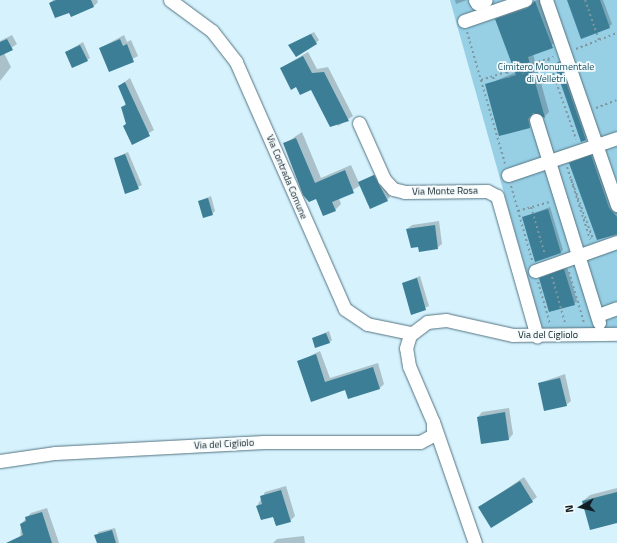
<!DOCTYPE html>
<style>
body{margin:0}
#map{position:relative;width:617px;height:543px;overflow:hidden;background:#d5f2fd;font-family:"Titillium Web",sans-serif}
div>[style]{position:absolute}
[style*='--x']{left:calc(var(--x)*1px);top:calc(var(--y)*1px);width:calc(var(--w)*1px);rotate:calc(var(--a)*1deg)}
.green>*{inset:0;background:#97cfe5}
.shadow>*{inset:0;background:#0003}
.building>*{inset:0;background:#3b7e96}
.path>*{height:2px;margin-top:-1px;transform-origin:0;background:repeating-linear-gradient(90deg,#7f969e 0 2px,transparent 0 5px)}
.roads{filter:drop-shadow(0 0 1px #547480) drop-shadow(0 0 1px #547480)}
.minor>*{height:13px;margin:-6.5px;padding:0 6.5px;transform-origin:6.5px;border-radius:6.5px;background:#fff}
span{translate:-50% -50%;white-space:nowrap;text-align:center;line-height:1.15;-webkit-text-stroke:3.5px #f4fbfd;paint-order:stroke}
.park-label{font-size:10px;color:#185062}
.street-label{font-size:10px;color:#111e23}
.north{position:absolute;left:561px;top:487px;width:40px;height:40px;-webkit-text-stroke:3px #f4fbfd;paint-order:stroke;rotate:262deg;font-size:11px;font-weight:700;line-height:16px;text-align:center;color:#111e23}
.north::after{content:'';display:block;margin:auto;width:14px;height:18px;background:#111e23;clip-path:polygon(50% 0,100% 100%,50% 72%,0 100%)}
</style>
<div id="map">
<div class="green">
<i style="clip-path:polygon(450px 0,617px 0,617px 330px,543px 332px)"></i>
</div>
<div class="shadow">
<i style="clip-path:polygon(53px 0,97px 0,98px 2px,94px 6px,69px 11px,50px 3px)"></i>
<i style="clip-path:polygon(455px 0,467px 0,456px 4px)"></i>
<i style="clip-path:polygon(537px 0,542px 0,557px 42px,533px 54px,549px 112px,544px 117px,533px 113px,534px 122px,529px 127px,486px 85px,516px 72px,497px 19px)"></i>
<i style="clip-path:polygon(568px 0,603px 0,612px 24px,609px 27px)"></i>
<i style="clip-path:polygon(314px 32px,319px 40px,316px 43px,289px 45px)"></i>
<i style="clip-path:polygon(12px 35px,17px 44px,4px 53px,11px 67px,0 81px,0 41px)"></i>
<i style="clip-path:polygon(124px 35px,127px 42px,131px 40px,138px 56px,110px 71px,100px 48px)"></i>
<i style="clip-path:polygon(83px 42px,90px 58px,87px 60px,66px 52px)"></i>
<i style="clip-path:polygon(308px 52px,317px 69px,328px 67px,353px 116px,338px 126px,311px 88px,296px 86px,281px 68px)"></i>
<i style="clip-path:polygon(564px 58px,590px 135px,586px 139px,555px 64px)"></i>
<i style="clip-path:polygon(130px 78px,154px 130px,132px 143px,124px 126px,127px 123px,122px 108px,126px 103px,119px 86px)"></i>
<i style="clip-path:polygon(302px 132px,321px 178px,351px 165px,359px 183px,377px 173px,390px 197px,387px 200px,361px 185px,339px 198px,341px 204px,335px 210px,316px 198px,284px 144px)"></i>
<i style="clip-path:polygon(596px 151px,617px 206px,617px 235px,598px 239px,570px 163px)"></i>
<i style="clip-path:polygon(128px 152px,142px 185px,125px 193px,115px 158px)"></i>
<i style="clip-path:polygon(211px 196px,215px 211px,212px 214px,199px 201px)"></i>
<i style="clip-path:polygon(550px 207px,563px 250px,560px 253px,524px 217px)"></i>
<i style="clip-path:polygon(439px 221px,442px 244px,437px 248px,419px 246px,407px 229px,412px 225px)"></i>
<i style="clip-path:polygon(567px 267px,577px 301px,574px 304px,541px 278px)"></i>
<i style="clip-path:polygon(420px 276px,429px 306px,412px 313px,403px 283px)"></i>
<i style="clip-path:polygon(329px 331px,332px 340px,329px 343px,313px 338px)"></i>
<i style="clip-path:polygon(320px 351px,330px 378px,378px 363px,384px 384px,380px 388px,346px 389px,312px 401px,298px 362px)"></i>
<i style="clip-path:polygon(565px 374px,571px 401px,566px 405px,539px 383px)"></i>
<i style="clip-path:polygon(509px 408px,513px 434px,509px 439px,478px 417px,482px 412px)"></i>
<i style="clip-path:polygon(524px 477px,537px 497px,532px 501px,480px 507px)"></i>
<i style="clip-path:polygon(286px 486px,295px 516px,290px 521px,257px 506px,265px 492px)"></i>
<i style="clip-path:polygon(617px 488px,617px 522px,583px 501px,590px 495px)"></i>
<i style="clip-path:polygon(47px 508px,59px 543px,20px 543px,21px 524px,31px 513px)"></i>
<i style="clip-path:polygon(115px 528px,119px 543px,98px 543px,98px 532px)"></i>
<i style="clip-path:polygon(304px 536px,305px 543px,273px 543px,277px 539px)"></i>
</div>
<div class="building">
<i style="clip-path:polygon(56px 0,91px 0,94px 7px,71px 17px,69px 13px,55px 18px,49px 3px)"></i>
<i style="clip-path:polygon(567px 0,600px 0,610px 28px,581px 39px)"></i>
<i style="clip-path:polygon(535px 1px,553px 48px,528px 57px,545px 118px,533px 113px,528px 119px,530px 128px,499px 136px,485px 84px,516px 75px,495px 19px,528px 8px)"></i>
<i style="clip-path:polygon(311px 34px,317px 44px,296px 57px,288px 45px)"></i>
<i style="clip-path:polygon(7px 39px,13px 50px,0 56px,0 42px)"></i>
<i style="clip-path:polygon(120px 39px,123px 46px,127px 44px,134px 62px,109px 72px,99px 48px)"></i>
<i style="clip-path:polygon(80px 45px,88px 61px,72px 68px,65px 52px)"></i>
<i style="clip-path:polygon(303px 56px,312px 73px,324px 72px,349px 121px,330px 127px,311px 90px,300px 95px,296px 87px,291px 90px,280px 68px)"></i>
<i style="clip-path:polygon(559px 62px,586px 140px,581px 142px,554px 64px)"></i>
<i style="clip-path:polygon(125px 82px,150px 136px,132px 145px,123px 126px,126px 124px,121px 107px,126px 105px,118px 86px)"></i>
<i style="clip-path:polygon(296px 138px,315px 183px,345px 170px,354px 193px,332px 202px,336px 211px,323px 216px,316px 199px,309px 202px,303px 195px,283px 143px)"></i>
<i style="clip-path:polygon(125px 154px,139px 189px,125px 194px,114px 158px)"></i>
<i style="clip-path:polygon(591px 155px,609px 208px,617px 217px,617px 234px,597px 240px,569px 163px)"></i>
<i style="clip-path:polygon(374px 175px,388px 201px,370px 209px,358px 182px)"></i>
<i style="clip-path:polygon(208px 198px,213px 215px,203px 218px,198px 201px)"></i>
<i style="clip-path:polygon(548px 209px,561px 253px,535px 262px,522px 217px)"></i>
<i style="clip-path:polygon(435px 225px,438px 249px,419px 252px,418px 247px,411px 248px,406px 229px)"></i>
<i style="clip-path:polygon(564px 269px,575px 305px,549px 312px,539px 278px)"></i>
<i style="clip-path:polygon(417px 278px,426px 310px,411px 315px,402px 283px)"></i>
<i style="clip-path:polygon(326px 333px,330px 343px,315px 348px,312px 338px)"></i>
<i style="clip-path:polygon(316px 354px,325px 382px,373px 367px,380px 389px,348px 399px,345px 390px,311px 402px,297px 361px)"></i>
<i style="clip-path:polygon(560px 378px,567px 406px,544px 411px,538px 383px)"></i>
<i style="clip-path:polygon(505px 412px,509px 440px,481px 444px,477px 417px)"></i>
<i style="clip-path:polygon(520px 481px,533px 502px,491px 528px,478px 507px)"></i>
<i style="clip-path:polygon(281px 490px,291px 522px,276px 526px,273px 517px,261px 520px,256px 506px,262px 504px,260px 496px)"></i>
<i style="clip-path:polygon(617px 492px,617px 523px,590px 530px,582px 501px)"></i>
<i style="clip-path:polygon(42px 512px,52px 543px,6px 543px,23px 535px,20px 524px,26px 521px,25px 517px)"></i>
<i style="clip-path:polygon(112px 530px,116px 543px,97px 543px,94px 535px)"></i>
</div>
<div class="path">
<i style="--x:585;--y:0;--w:42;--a:70.7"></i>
<i style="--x:467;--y:32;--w:137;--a:73.9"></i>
<i style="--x:576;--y:49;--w:44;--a:-21.3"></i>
<i style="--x:548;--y:59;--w:85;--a:70.7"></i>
<i style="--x:521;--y:68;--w:6;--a:72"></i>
<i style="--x:507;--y:72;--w:6;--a:72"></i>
<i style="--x:493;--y:77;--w:5;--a:68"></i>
<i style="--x:481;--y:80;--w:76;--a:-17.7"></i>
<i style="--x:596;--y:108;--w:22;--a:-21"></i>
<i style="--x:567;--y:167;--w:76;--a:72.3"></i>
<i style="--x:571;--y:179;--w:64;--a:69.9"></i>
<i style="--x:511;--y:186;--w:77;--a:74.2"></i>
<i style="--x:531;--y:207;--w:50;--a:73.7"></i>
<i style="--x:518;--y:211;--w:32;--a:-16"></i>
<i style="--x:569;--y:272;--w:53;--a:73.6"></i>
<i style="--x:552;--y:277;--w:48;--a:74.2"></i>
<i style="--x:538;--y:282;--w:44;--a:74.1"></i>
</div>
<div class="roads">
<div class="minor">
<i style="--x:170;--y:0;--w:52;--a:36.4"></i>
<i style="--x:212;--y:31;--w:39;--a:52"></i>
<i style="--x:236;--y:62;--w:270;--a:66.2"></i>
<i style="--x:345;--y:309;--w:27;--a:34"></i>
<i style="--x:367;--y:324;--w:45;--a:11.6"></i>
<i style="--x:475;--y:0;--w:4;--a:56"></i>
<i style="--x:477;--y:3;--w:9;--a:-18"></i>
<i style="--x:546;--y:0;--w:217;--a:70.9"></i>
<i style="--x:464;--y:21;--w:65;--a:-19"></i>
<i style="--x:536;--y:120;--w:212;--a:72.7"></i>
<i style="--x:359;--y:123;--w:61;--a:65.9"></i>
<i style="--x:384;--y:179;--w:13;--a:48"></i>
<i style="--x:393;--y:189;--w:12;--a:14"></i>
<i style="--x:405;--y:192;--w:82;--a:-0.7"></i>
<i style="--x:487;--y:191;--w:11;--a:27"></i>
<i style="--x:497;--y:196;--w:146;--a:74.1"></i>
<i style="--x:508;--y:175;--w:115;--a:-18.7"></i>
<i style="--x:535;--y:271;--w:87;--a:-19.5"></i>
<i style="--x:598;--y:315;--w:20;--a:-20"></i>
<i style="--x:0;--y:461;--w:56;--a:-8.3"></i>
<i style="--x:55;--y:453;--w:209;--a:-3"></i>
<i style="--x:264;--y:442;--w:156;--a:0"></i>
<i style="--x:420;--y:442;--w:15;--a:-28"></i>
<i style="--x:433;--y:435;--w:13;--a:-90"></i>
<i style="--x:475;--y:543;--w:128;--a:-109.1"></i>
<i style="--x:433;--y:422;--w:61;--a:-113.2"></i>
<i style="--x:409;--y:366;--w:18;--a:-99"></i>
<i style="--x:406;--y:348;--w:14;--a:-73"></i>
<i style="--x:410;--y:335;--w:21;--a:-37"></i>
<i style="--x:427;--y:322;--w:19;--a:-6"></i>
<i style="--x:446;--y:320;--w:69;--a:12.6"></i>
<i style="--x:513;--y:335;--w:104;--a:-0.6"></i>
</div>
</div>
<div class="park-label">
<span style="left:546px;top:72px">Cimitero Monumentale<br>di Velletri</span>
</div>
<div class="street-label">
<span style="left:287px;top:177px;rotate:67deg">Via Contrada Comune</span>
<span style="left:445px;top:191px;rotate:-1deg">Via Monte Rosa</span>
<span style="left:548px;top:335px">Via del Cigliolo</span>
<span style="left:224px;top:444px;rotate:-3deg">Via del Cigliolo</span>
</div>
<div class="north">N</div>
</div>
